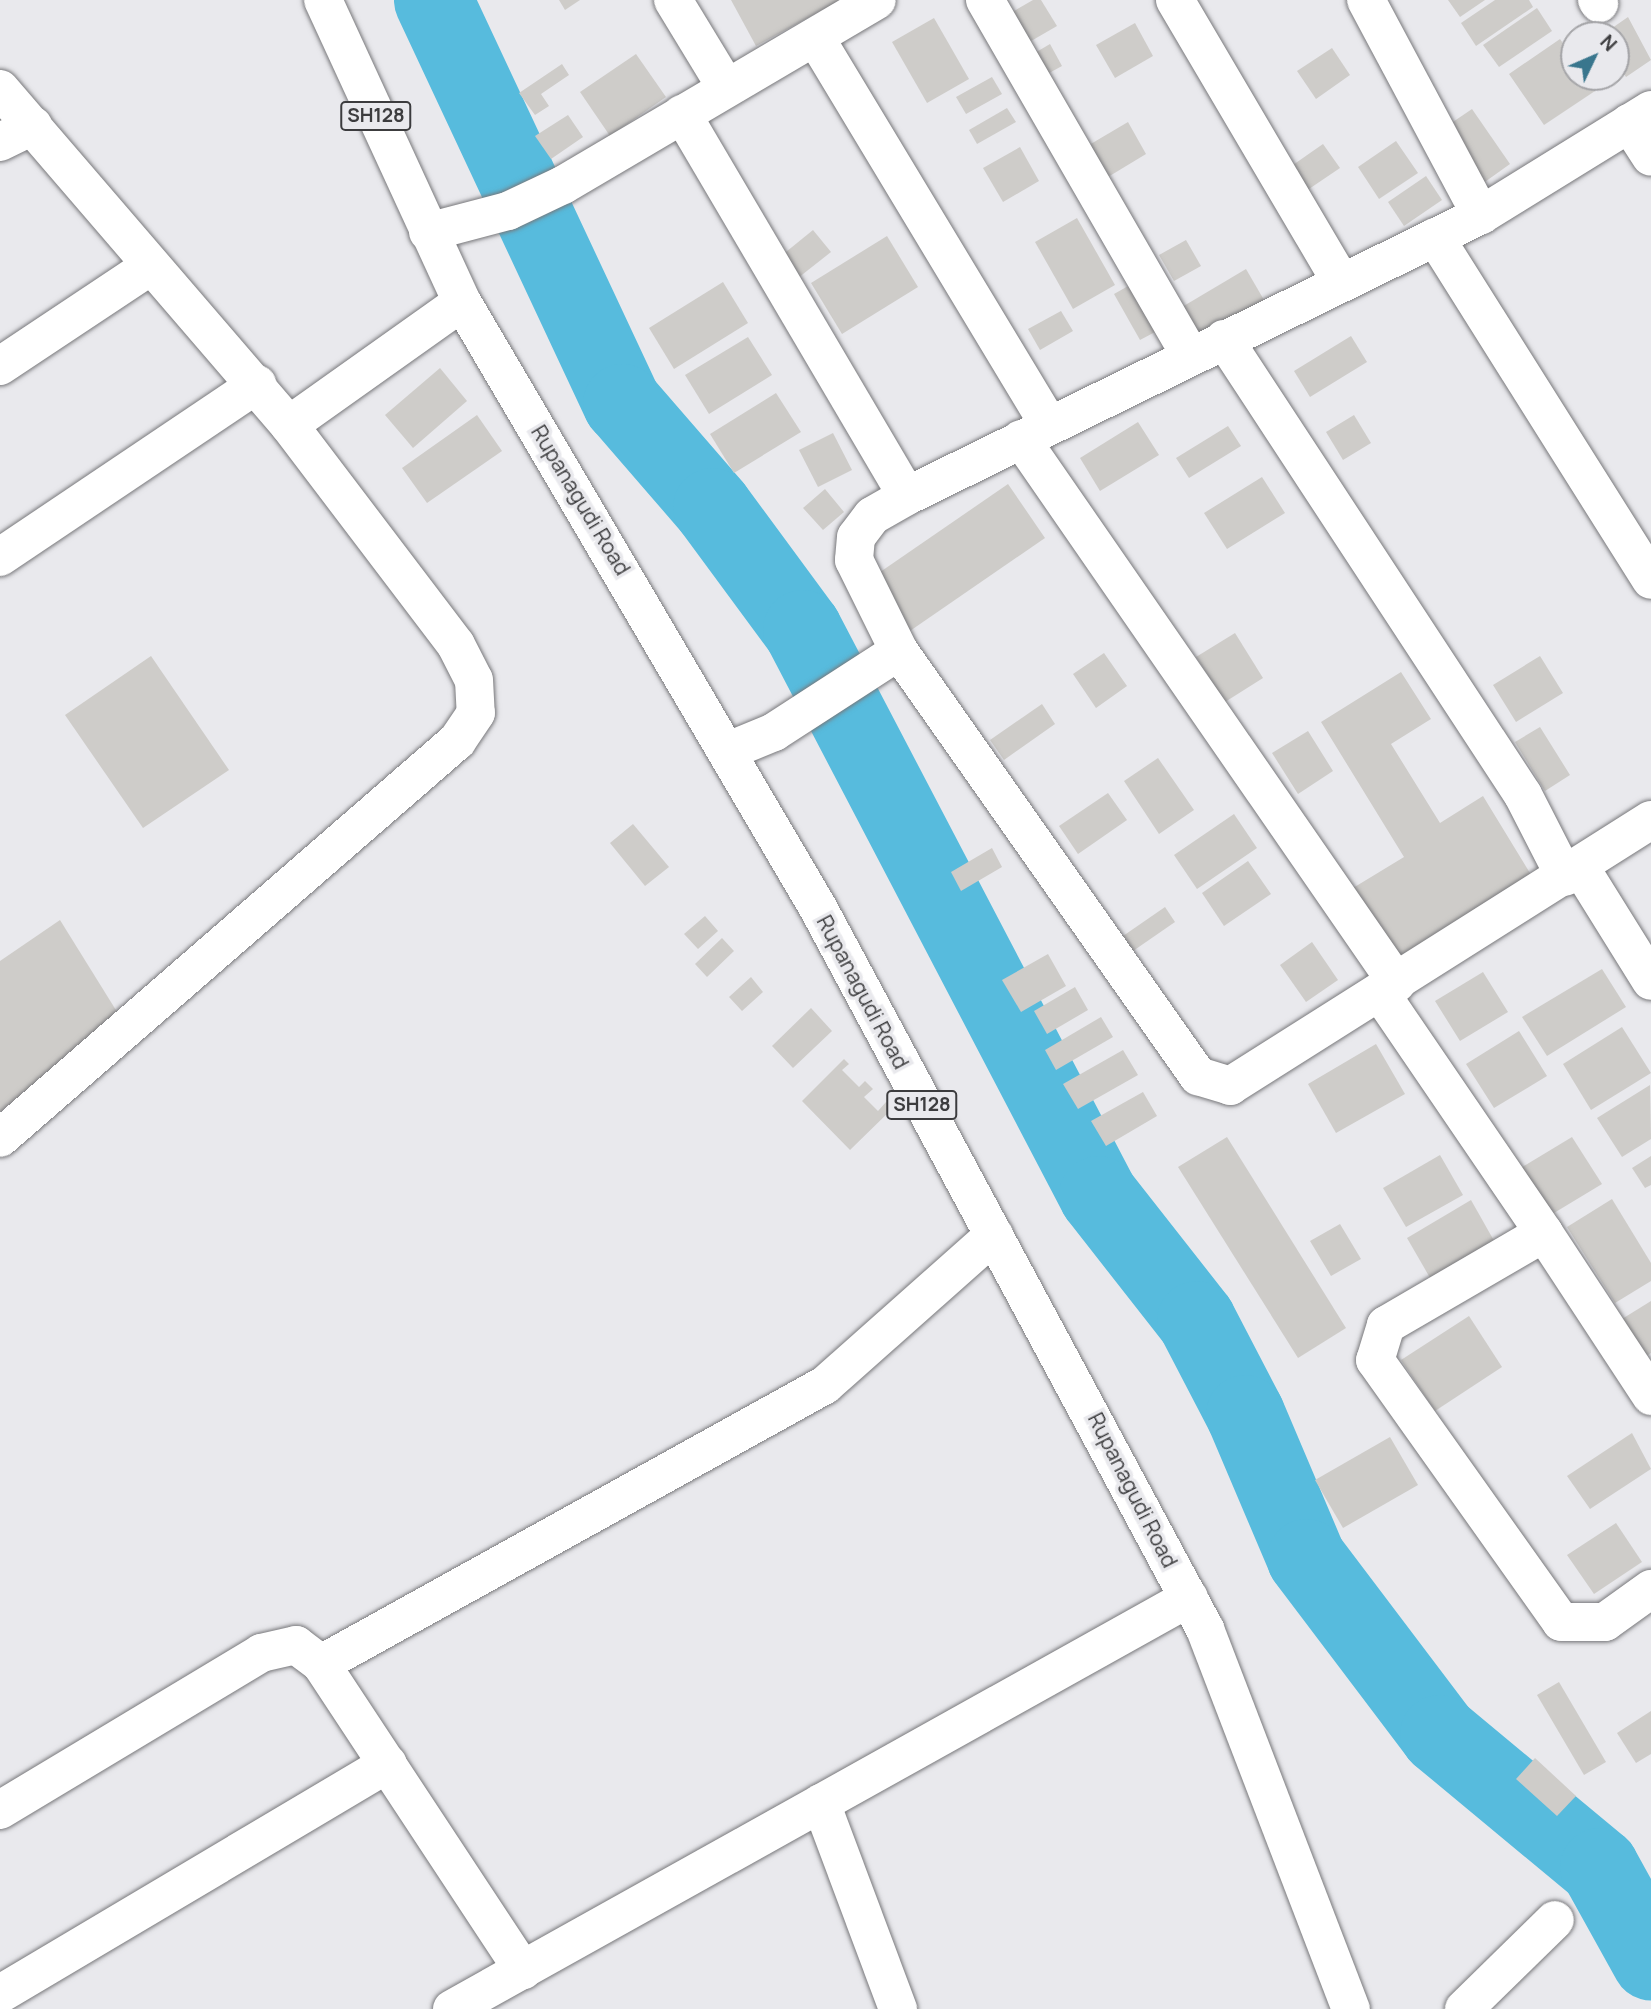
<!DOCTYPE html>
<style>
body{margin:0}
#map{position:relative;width:1651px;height:2009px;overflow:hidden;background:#e9e9ed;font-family:Manrope,sans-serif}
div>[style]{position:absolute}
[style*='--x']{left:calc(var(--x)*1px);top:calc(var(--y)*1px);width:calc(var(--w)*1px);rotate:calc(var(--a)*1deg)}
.river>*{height:79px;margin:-39.5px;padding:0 39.5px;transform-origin:39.5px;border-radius:39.5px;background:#57bbdd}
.building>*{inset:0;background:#ceccc9}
.roads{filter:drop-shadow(0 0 2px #78787b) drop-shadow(0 0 2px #78787b)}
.minor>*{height:38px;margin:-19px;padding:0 19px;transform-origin:19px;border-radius:19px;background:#fff}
.major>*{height:38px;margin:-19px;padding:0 19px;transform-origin:19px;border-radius:19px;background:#fff}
span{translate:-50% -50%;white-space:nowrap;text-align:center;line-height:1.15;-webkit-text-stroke:7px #e9e9ed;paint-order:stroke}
.shield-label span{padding:2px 5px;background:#e9e9ed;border:2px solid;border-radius:5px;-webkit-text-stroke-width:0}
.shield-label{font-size:19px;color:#3c3c3e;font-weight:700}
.street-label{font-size:21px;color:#3c3c3e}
.north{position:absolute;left:1560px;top:21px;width:70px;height:70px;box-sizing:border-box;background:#e9e9ed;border:2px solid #a4a4a7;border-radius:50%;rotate:46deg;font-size:19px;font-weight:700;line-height:28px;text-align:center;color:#3c3c3e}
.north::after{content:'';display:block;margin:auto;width:24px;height:32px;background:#39768d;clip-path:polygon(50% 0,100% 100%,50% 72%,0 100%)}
</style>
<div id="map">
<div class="river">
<i style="--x:433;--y:0;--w:445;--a:64.9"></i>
<i style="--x:622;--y:403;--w:138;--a:49.1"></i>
<i style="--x:712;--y:507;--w:152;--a:53.6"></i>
<i style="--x:802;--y:629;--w:639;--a:62.39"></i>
<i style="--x:1098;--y:1195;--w:159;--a:51.9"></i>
<i style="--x:1196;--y:1320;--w:106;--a:62.5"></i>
<i style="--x:1245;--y:1414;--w:156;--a:67"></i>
<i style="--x:1306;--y:1558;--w:221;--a:52.9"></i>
<i style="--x:1439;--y:1734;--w:208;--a:39.7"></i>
<i style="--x:1599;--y:1867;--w:107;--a:61"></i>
</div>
<div class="building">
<i style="clip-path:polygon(559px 0,580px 0,565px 10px)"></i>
<i style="clip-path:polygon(731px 0,841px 0,756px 46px)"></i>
<i style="clip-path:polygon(1033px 0,1041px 0,1057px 26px,1019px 48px,1002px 18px)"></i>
<i style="clip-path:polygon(1448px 0,1485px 0,1460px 17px)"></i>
<i style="clip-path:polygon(1495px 0,1529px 0,1533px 7px,1476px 46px,1461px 23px)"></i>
<i style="clip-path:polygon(1537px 8px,1552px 31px,1499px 67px,1483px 45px)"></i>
<i style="clip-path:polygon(1628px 17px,1651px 60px,1626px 77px,1616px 62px,1616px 35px,1602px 35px)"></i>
<i style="clip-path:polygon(934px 18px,969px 79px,927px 103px,892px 42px)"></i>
<i style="clip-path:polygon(1135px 23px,1153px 56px,1115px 78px,1096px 45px)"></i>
<i style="clip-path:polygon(1560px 39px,1574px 59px,1574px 77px,1586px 77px,1595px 91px,1544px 125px,1509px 74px)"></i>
<i style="clip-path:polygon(1050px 44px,1062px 66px,1040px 78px,1028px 57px)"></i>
<i style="clip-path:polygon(1332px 48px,1350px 75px,1316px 99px,1297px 71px)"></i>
<i style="clip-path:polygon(636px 54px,666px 97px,610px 136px,580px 92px)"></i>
<i style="clip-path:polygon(562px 64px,569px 75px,541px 94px,549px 106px,535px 115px,519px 93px)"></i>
<i style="clip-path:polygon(992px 77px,1002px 94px,966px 114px,956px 97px)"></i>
<i style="clip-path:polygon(1007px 108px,1016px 122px,977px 144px,969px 130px)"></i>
<i style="clip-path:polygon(1472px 109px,1510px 164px,1482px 184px,1444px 128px)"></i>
<i style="clip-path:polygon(568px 115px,583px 137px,551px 159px,535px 136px)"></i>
<i style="clip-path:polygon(1128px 122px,1146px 154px,1108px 177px,1089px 145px)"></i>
<i style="clip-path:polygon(1396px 141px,1418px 173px,1379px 199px,1358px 167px)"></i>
<i style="clip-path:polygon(1323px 144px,1340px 168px,1306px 191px,1290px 167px)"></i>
<i style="clip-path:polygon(1020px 147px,1039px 181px,1003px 202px,983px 168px)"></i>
<i style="clip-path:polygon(1426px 176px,1442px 200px,1404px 226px,1388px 202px)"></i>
<i style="clip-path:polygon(1077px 218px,1115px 285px,1073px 309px,1035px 242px)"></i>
<i style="clip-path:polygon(813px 230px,831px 252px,798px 278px,781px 256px)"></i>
<i style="clip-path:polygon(887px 236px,918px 287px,842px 334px,811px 283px)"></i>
<i style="clip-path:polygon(1186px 240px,1201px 266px,1174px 281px,1159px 255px)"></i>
<i style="clip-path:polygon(1246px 269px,1264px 300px,1199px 337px,1182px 307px)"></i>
<i style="clip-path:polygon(723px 282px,748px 323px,674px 369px,649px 328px)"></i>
<i style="clip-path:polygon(1130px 285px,1157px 331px,1140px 340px,1114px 294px)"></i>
<i style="clip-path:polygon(1061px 311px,1073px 331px,1040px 350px,1028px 329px)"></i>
<i style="clip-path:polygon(1351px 336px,1367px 362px,1310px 397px,1294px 371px)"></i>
<i style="clip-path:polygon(748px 337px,772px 375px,709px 414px,685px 375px)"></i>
<i style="clip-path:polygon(440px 368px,467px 401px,413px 448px,385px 415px)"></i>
<i style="clip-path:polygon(776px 393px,801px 432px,734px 473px,710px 434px)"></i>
<i style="clip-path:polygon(477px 415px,502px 451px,427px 503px,402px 468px)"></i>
<i style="clip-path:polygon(1354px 415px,1371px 443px,1343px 460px,1326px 432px)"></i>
<i style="clip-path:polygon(1138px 422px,1159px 455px,1100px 491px,1080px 458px)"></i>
<i style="clip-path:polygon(1228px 426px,1241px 446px,1189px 478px,1176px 458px)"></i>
<i style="clip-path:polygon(833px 433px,852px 470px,818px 487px,799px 450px)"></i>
<i style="clip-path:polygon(1262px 477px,1285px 513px,1227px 549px,1204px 513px)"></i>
<i style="clip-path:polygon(1008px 484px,1045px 538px,907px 633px,870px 579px)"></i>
<i style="clip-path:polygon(825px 489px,844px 512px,823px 530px,803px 508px)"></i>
<i style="clip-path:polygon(1235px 633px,1263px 678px,1225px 702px,1196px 657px)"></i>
<i style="clip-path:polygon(1104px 653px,1127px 686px,1096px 708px,1073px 674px)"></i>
<i style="clip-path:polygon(151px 656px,229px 770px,143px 828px,65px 715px)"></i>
<i style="clip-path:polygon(1540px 656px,1563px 693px,1516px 722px,1493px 685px)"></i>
<i style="clip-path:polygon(1401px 672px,1431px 719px,1391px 744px,1440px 823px,1483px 796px,1533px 878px,1397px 961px,1353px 888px,1404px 857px,1321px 722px)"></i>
<i style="clip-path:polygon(1042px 704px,1055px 724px,1004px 760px,990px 740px)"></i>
<i style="clip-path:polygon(1540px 727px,1570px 775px,1545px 791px,1515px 742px)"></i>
<i style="clip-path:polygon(1308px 731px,1333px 771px,1298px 794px,1272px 753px)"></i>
<i style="clip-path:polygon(1158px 758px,1194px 810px,1159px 834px,1124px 781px)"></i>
<i style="clip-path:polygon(1108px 793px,1127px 820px,1078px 854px,1059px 826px)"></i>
<i style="clip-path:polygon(1234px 814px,1257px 848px,1197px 889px,1174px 855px)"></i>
<i style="clip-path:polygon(633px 824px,669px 867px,645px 886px,610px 843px)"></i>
<i style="clip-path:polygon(992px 848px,1002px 867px,961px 891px,951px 872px)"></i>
<i style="clip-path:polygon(1248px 861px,1271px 894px,1224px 926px,1202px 893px)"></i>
<i style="clip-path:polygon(1165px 907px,1175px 922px,1133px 951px,1123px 936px)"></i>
<i style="clip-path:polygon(705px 916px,718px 931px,698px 949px,684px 934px)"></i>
<i style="clip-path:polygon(60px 920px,119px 1015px,0 1112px,0 961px)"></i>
<i style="clip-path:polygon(722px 938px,734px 951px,707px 977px,695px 964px)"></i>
<i style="clip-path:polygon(1312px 942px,1338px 980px,1306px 1002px,1280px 965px)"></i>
<i style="clip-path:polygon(1048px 954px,1066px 986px,1021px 1012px,1002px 980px)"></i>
<i style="clip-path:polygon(1602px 969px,1626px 1007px,1547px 1056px,1522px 1017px)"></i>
<i style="clip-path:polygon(1483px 972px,1508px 1012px,1460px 1041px,1435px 1001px)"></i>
<i style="clip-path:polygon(751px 977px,763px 992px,742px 1011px,729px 997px)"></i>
<i style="clip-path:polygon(1075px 987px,1088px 1010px,1047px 1034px,1034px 1011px)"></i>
<i style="clip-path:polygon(811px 1008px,832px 1031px,793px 1068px,772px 1046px)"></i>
<i style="clip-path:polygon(1101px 1017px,1113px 1037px,1056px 1070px,1045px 1050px)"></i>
<i style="clip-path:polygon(1622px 1027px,1651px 1073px,1591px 1110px,1563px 1064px)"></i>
<i style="clip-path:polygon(1519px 1031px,1547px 1076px,1494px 1108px,1466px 1064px)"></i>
<i style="clip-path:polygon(1376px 1044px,1405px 1094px,1336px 1133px,1308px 1084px)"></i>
<i style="clip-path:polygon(1123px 1050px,1138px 1075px,1078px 1109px,1063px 1084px)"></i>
<i style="clip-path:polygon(844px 1059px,849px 1064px,842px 1070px,859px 1087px,865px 1081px,873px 1089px,864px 1097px,878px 1111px,886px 1102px,893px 1108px,850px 1150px,802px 1101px)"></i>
<i style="clip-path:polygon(1650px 1085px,1651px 1139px,1622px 1157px,1597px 1118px)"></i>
<i style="clip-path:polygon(1143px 1092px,1157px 1116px,1106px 1146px,1091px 1121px)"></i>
<i style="clip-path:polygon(1227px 1137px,1346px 1328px,1298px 1358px,1178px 1167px)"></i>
<i style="clip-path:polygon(1572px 1137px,1602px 1184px,1549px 1216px,1519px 1169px)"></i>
<i style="clip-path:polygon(1440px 1155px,1463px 1195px,1406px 1227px,1383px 1188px)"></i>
<i style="clip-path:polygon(1651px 1156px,1651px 1185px,1645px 1188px,1632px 1168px)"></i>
<i style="clip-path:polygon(1612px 1199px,1651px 1263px,1651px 1281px,1615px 1303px,1567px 1227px)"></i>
<i style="clip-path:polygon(1471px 1200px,1497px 1246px,1433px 1283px,1407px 1238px)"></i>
<i style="clip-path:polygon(1340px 1224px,1361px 1259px,1331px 1276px,1310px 1241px)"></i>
<i style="clip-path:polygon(1651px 1301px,1651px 1353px,1645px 1357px,1622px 1319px)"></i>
<i style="clip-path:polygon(1469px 1316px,1502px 1367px,1435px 1411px,1401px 1360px)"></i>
<i style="clip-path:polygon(1632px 1433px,1651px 1469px,1590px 1509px,1567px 1476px)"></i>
<i style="clip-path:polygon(1390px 1437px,1418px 1485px,1343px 1528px,1315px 1480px)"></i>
<i style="clip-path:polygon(1616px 1523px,1642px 1562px,1594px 1594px,1567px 1555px)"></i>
<i style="clip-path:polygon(1559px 1682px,1606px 1762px,1584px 1775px,1537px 1695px)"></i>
<i style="clip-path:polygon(1651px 1711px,1651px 1754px,1636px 1763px,1617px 1733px)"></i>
<i style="clip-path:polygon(1535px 1758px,1576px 1796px,1557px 1816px,1516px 1779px)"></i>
</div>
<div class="roads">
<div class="minor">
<i style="--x:673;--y:0;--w:102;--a:58.7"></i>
<i style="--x:985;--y:0;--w:410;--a:60"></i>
<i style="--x:1175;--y:0;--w:327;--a:59.5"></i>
<i style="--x:1366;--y:0;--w:244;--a:61.9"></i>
<i style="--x:1597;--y:0;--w:4;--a:56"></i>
<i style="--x:815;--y:37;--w:453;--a:58.9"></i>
<i style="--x:0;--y:89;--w:443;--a:49.3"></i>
<i style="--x:289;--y:425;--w:276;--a:52.8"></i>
<i style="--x:456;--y:645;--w:39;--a:63"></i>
<i style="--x:474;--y:680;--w:33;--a:87"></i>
<i style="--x:476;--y:713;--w:34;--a:124"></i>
<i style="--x:457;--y:741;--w:605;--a:139.02"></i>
<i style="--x:1651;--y:110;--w:200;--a:148.3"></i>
<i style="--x:1481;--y:215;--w:639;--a:153.92"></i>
<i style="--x:907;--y:496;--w:40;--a:150.3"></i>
<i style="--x:872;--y:516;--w:26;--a:127"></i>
<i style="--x:856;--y:537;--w:23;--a:95"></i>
<i style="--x:854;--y:560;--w:102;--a:63.7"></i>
<i style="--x:899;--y:651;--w:520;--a:54.87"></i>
<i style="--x:1198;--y:1076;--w:34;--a:17"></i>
<i style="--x:1230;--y:1086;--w:498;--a:-32.3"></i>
<i style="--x:682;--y:114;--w:443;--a:59.5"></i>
<i style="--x:1629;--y:123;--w:40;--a:57.1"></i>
<i style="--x:0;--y:142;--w:37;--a:-26"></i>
<i style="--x:428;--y:232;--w:83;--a:-14.7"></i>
<i style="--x:508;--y:211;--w:61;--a:-25.3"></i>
<i style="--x:563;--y:185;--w:364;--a:-30.5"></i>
<i style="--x:1435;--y:237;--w:405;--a:57.8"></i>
<i style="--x:1224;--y:339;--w:545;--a:56.75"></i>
<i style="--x:1523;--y:795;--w:92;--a:62.9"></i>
<i style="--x:0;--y:366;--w:179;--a:-33.6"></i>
<i style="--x:289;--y:425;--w:212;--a:-35.4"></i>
<i style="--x:1021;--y:439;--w:661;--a:55.35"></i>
<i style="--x:0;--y:557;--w:310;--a:-33.9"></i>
<i style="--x:728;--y:751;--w:50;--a:-22.4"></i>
<i style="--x:774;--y:732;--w:149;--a:-32.9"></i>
<i style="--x:1580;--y:867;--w:134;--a:58.1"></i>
<i style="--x:1381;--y:994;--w:289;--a:55.7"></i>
<i style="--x:1544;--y:1233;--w:183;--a:149.8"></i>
<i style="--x:1386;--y:1325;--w:37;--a:107"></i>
<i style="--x:1375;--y:1360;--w:321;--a:54.6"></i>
<i style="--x:1561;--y:1622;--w:44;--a:0"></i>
<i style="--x:1605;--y:1622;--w:57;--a:-35.7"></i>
<i style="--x:1544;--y:1233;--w:195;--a:56.7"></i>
<i style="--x:321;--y:1664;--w:576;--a:-28.97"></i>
<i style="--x:825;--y:1385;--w:226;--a:-41.6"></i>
<i style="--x:821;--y:1803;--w:220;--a:69.5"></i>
<i style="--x:0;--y:1810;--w:305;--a:-31"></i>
<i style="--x:261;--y:1653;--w:36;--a:-13"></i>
<i style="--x:296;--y:1645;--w:31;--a:37"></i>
<i style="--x:321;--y:1664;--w:367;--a:56.6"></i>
<i style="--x:0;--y:1994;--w:451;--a:-30.7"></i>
<i style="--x:452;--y:2009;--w:844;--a:-29.15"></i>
<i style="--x:1464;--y:2009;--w:127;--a:-44.4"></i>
</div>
<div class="major">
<i style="--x:323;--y:0;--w:332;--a:65.3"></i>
<i style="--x:462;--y:302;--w:701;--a:59.56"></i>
<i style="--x:817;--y:906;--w:821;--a:61.78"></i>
<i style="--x:1205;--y:1629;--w:407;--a:69"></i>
</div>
</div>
<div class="shield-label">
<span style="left:376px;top:116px">SH128</span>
<span style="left:922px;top:1105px">SH128</span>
</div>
<div class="street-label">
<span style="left:581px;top:500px;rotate:59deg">Rupanagudi Road</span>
<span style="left:863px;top:992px;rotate:62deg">Rupanagudi Road</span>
<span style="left:1133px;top:1490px;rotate:63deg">Rupanagudi Road</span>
</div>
<div class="north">N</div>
</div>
